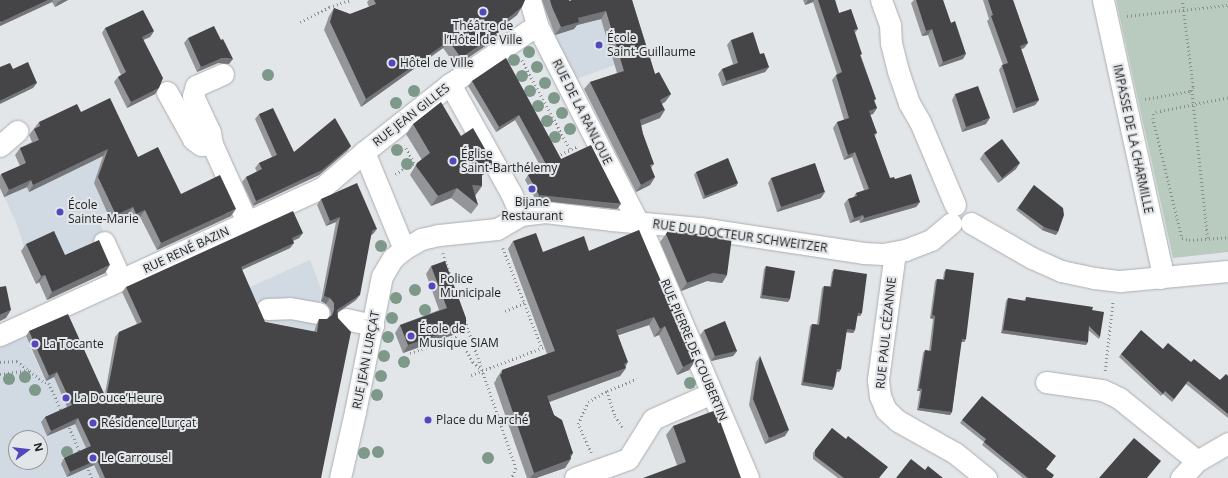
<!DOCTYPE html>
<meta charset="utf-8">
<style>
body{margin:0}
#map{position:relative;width:1228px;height:478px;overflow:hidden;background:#e3e6e9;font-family:"Open Sans",sans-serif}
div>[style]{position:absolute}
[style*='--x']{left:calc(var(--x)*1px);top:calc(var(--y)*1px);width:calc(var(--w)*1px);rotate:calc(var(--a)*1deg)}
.built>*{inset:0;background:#d1dae2}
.green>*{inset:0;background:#b9cbbe}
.path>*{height:2.5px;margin-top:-1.25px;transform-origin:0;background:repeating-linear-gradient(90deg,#8c8e91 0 1px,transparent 0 4px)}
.roads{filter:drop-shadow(0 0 1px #abadb0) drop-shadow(0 0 1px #abadb0)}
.minor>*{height:21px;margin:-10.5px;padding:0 10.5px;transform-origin:10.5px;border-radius:10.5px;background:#fff}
.trees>*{width:12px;height:12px;margin:-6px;border-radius:50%;background:#7e988a}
.wall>*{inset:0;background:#949598}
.shaded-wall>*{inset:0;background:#747578}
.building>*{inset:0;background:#454447}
.dots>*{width:11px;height:11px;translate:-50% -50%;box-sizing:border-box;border:2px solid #e3e6e9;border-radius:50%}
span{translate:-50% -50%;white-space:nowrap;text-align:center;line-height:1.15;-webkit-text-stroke:4px #e3e6e9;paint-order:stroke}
.poi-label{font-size:12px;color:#1e1f20}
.left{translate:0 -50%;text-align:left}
.street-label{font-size:12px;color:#1e1f20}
.north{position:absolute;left:8px;top:430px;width:40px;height:40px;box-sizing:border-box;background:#e3e6e9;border:1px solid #949699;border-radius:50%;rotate:75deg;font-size:11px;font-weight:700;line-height:16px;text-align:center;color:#1e1f20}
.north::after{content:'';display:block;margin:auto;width:14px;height:18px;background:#5247be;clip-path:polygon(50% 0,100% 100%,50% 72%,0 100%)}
</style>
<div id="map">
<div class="built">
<i style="clip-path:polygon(541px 0,624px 0,641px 55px,577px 79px,554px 35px)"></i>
<i style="clip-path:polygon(114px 126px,148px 194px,97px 217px,108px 241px,111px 270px,47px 300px,39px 283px,36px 284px,16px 222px,0 188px,0 179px)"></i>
<i style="clip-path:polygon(evenodd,310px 260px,322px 291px,285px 478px,0 478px,0 347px,25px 335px,45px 381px,54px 377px,95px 468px,98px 392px,106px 389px,113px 349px,310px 260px,16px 438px,40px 438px,40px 462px,16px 462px,16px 438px)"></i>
</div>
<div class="green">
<i style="clip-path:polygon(1116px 0,1228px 0,1228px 252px,1173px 258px)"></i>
</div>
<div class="path">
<i style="--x:1127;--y:16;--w:102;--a:-6.2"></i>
<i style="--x:300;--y:22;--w:33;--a:-27"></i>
<i style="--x:329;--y:7;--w:23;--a:-18"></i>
<i style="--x:522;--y:60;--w:101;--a:61.7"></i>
<i style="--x:1192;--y:90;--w:151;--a:83.9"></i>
<i style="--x:1228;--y:98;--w:72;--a:168.8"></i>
<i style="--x:1157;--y:112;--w:4;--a:146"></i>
<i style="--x:1154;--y:114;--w:4;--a:104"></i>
<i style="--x:1153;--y:118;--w:123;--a:76.4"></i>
<i style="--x:1182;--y:238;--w:7;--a:16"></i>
<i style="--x:1189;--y:240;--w:39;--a:-4"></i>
<i style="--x:1145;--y:99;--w:46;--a:-10.1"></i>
<i style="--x:1190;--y:91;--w:5;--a:-53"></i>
<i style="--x:1193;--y:87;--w:88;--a:-97.2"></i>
<i style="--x:557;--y:156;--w:23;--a:-25"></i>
<i style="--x:523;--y:172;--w:20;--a:-27"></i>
<i style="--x:395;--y:174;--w:22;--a:-30"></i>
<i style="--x:414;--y:163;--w:20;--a:-120"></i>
<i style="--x:503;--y:248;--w:107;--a:68.7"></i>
<i style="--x:443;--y:253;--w:32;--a:72"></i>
<i style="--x:505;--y:311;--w:21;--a:-23"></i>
<i style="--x:465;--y:320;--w:157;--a:71"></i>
<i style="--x:516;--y:468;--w:11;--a:112"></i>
<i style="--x:410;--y:353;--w:49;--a:-19.2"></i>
<i style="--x:456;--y:337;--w:10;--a:45"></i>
<i style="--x:463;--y:344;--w:21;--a:61"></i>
<i style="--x:473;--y:362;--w:12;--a:42"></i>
<i style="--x:0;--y:362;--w:17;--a:-3"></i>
<i style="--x:17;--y:361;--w:36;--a:38"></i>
<i style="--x:45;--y:383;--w:4;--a:0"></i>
<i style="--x:49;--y:383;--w:32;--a:66"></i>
<i style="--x:1105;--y:371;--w:71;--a:-83.6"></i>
<i style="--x:0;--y:374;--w:29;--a:-8"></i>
<i style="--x:471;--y:375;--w:81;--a:-20.9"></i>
<i style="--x:607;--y:391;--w:26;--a:72"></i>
<i style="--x:615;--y:416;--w:16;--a:55"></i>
<i style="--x:68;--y:424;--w:33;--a:67"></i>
<i style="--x:591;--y:453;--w:32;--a:-114"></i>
<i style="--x:578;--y:424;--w:24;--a:-66"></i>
<i style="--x:588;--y:402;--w:22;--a:-30"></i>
<i style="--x:607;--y:391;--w:32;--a:-22"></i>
<i style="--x:87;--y:466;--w:13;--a:67"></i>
</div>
<div class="roads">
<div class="minor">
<i style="--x:530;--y:0;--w:26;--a:74"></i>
<i style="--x:537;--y:25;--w:237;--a:62.9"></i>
<i style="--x:645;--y:236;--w:263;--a:66.9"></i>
<i style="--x:881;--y:0;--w:27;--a:70"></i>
<i style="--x:890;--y:25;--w:18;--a:87"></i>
<i style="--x:891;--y:43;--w:29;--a:76"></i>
<i style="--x:898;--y:71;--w:34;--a:71"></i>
<i style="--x:909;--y:103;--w:22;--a:60"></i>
<i style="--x:920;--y:122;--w:90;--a:67.1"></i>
<i style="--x:1103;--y:0;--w:271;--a:77.7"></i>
<i style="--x:1161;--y:265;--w:13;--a:94"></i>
<i style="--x:223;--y:74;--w:30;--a:156"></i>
<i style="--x:196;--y:86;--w:10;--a:107"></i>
<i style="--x:193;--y:96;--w:40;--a:65"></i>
<i style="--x:210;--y:132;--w:12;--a:81"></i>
<i style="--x:212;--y:144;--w:85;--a:65.8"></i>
<i style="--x:450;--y:84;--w:125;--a:60.8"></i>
<i style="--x:511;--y:193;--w:24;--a:66"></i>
<i style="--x:167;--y:92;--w:54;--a:61"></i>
<i style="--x:193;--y:139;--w:10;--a:37"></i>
<i style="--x:201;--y:145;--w:11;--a:-5"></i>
<i style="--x:0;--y:146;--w:23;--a:-41"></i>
<i style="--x:364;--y:152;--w:105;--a:67.6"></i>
<i style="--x:971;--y:223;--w:70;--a:29.8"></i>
<i style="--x:1032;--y:258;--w:32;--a:24"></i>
<i style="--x:1061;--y:271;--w:34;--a:12"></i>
<i style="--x:1094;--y:278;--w:26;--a:7"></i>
<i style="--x:1120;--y:281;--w:108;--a:-5.3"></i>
<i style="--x:104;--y:242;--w:42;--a:65.9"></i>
<i style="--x:895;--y:252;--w:129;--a:97.6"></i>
<i style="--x:878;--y:380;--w:16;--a:83"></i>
<i style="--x:880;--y:396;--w:15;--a:67"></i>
<i style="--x:886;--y:410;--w:16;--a:43"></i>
<i style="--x:898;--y:421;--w:65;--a:29.3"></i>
<i style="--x:955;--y:453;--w:40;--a:39"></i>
<i style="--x:267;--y:309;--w:23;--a:-2"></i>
<i style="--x:290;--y:308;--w:29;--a:10"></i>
<i style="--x:346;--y:319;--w:28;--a:13"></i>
<i style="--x:0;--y:335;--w:355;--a:-24.6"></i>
<i style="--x:323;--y:187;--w:54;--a:-40.5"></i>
<i style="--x:364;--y:152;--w:110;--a:-38.3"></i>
<i style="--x:450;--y:84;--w:105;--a:-34.1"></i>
<i style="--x:1046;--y:382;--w:57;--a:8.1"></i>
<i style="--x:1102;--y:390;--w:10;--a:24"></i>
<i style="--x:1111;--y:394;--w:9;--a:27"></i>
<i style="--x:1119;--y:398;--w:100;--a:38.9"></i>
<i style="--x:340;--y:478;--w:68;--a:-77.2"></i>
<i style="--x:355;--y:412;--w:139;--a:-78.8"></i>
<i style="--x:382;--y:276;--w:21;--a:-59"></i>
<i style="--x:393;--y:258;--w:14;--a:-39"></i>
<i style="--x:404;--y:249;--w:20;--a:-30"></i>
<i style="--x:421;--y:239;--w:18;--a:-13"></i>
<i style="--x:439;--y:235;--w:58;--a:-5.9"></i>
<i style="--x:497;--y:229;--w:28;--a:-30"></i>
<i style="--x:521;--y:215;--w:24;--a:-7"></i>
<i style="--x:545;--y:212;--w:66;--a:6.9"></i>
<i style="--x:611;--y:220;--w:89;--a:5.1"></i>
<i style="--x:700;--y:228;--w:165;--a:8.7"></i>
<i style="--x:863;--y:253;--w:20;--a:3"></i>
<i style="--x:883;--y:254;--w:22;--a:-10"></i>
<i style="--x:905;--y:250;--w:28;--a:-21"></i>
<i style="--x:931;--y:240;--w:26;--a:-40"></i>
<i style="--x:575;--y:478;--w:56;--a:-19.7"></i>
<i style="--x:628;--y:459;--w:47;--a:-58"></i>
<i style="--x:653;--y:419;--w:64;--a:-23.8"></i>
<i style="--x:1181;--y:478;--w:23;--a:-47"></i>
<i style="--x:1197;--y:461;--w:36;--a:-30"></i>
</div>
</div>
<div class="trees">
<i style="left:529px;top:52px"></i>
<i style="left:514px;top:60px"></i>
<i style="left:537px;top:67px"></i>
<i style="left:268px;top:75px"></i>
<i style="left:522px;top:76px"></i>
<i style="left:545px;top:83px"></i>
<i style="left:414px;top:91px"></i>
<i style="left:530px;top:91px"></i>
<i style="left:554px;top:98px"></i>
<i style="left:396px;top:103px"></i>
<i style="left:538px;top:106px"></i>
<i style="left:562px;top:113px"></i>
<i style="left:547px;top:121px"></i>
<i style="left:570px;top:129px"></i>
<i style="left:555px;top:137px"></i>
<i style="left:397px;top:150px"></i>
<i style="left:407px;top:164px"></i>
<i style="left:381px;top:246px"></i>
<i style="left:415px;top:290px"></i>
<i style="left:396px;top:298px"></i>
<i style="left:425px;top:310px"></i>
<i style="left:392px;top:318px"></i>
<i style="left:388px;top:337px"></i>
<i style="left:384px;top:356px"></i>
<i style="left:404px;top:362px"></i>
<i style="left:381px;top:376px"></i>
<i style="left:25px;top:377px"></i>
<i style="left:9px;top:379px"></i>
<i style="left:690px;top:383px"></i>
<i style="left:35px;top:390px"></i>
<i style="left:377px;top:395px"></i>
<i style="left:67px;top:452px"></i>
<i style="left:378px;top:452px"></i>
<i style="left:364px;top:453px"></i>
<i style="left:488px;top:458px"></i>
</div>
<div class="wall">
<i style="clip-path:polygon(0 0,68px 0,55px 7px,52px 2px,0 26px)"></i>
<i style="clip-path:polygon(369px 0,525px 0,517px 15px,497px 30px,494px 40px,456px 66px,443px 48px,361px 107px,324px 30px,329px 16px,334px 8px,350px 14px,369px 7px,367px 2px)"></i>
<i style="clip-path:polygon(542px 0,569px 0,569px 1px,632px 0,655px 74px,671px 94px,665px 102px,662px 104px,660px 118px,641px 125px,643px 134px,654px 164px,651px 168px,655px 177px,650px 185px,636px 192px,584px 89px,590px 82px,617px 73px,601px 19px,577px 25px,574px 29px,555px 35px,547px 14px)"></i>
<i style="clip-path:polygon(803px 0,835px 0,839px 13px,858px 29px,855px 33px,861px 56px,876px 99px,874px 101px,877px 108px,873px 114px,870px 115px,877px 133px,875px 136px,890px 178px,895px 179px,920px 202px,916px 207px,860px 223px,859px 220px,850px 223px,844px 204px,848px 199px,853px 198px,856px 193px,864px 190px,852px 157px,844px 160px,833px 128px,837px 122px,844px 120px,832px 80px,836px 75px,837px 74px,813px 2px,805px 5px)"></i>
<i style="clip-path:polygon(914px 0,943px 0,963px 59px,939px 67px,928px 35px,922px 36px,911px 3px)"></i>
<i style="clip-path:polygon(983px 0,1013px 0,1028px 43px,1024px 48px,1021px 49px,1039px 100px,1035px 105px,1013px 113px,999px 70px,1002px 65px,1003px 65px,987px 21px,989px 19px)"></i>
<i style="clip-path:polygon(105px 28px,154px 31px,150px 37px,143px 40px,155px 94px,127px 108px,114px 82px,118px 77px,121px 75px,102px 33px)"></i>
<i style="clip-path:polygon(188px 38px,229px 64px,218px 63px,197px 72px,184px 43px)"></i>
<i style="clip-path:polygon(731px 40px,760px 54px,769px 67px,765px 72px,722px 86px,718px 74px,722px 69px,733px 64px,727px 45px)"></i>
<i style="clip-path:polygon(506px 58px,561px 159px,617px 209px,536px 200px,525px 180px,528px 175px,542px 169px,515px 120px,496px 132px,468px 86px,472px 81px)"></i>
<i style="clip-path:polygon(955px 94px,986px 124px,962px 132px,952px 100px)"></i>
<i style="clip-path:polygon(81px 112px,138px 157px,181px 194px,231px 216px,157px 250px,140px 217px,132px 221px,128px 214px,111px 221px,94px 183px,103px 156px,29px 192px,27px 187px,4px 197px,0 188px,0 176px,1px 174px,20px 166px,15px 155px,20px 148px,32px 142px,29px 135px,39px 122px)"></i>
<i style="clip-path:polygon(259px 114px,294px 152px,351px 146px,347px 151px,319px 175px,253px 206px,242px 182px,246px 177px,257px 172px,255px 168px,259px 163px,272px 157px,255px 119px)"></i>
<i style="clip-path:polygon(413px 124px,461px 136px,486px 173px,482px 175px,482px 186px,475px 195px,478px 205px,471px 214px,451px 198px,431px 206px,410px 175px,411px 173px,417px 163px,422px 160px,406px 134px)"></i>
<i style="clip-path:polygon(984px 153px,1016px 169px,998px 183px,980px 159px)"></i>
<i style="clip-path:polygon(696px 172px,738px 183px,736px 186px,703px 199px,694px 175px)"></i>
<i style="clip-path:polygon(771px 178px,821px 198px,777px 212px,768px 183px)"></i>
<i style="clip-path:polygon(1034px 185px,1056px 235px,1042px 230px,1016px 210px)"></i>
<i style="clip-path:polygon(321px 199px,373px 234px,371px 235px,356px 300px,338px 312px,321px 478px,100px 478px,94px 465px,67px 477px,61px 464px,64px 458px,86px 448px,75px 424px,47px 436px,41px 422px,45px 417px,67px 407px,54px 377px,46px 381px,26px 336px,29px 331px,105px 394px,115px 337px,119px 332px,137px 324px,122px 292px,126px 287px,303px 233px,299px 238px,293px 241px,294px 243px,290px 248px,242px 270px,265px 322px,314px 332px,316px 325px,319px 319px,327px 319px,331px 315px,330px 309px,326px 304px,321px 301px,336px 222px,326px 226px,317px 205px)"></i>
<i style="clip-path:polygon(639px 230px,695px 361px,689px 370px,677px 375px,659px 335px,654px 337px,649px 325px,618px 335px,626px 368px,620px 376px,549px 402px,554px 415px,573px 453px,565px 468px,536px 478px,527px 478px,494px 383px,496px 380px,496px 379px,502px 370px,547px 354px,508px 249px,513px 241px,543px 252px,589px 251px)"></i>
<i style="clip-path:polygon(668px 231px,727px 275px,722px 283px,707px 281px,681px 291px,660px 242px)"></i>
<i style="clip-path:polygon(26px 244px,65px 255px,105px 273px,47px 300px,39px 282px,36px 284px,21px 251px)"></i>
<i style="clip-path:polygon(431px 266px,461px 332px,403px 353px,395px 333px,400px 325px,439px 310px,426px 274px)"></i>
<i style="clip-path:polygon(766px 266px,788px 302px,760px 298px,764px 269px)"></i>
<i style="clip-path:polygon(834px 269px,862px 313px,860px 316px,857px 316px,855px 330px,853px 333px,846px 332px,841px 369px,839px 372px,837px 372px,832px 390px,801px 385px,810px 326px,812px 324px,817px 324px,822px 288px,824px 286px,830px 286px,832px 272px)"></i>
<i style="clip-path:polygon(946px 269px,966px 339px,964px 342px,961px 342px,952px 412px,950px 415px,917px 410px,920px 391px,917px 391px,923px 353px,925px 350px,929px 351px,933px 319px,930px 318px,935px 281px,937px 279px,943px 279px,944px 272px)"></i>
<i style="clip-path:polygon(1026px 297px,1092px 310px,1100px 337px,1099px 339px,1088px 330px,1088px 342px,1086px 345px,1001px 333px,1006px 301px,1008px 298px,1024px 301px)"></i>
<i style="clip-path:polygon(704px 330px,737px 351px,733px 356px,711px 361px,700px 335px)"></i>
<i style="clip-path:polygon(1163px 349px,1191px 362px,1220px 380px,1228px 376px,1228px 418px,1186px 384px,1172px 402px,1163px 394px,1161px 396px,1119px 357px,1121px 354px)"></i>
<i style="clip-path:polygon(760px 356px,785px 436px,765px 444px,749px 405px,756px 362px)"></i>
<i style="clip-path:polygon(962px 420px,1046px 469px,1052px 478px,1023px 478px,982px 445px,984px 442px,960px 423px)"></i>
<i style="clip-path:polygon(673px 426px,741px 478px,677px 465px,666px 435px)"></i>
<i style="clip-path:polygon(832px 428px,879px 478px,838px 478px,813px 459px,813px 453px)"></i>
</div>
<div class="shaded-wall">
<i style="clip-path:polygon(48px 0,53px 0,52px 2px,0 26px,0 23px,1px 22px)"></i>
<i style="clip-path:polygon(62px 0,68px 0,55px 7px,58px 2px)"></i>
<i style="clip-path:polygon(808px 0,814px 0,813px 2px,805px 5px)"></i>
<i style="clip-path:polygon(522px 7px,517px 15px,490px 36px,496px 28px)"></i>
<i style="clip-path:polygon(606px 11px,601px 19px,577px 25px,574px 29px,555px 35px,561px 27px,578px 18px)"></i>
<i style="clip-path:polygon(932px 29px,928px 35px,922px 36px,926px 31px)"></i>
<i style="clip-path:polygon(154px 31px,150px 37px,138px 42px,142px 37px)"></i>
<i style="clip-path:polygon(499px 32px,494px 40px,456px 66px,461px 58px)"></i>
<i style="clip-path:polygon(449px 41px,443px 48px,361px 107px,366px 99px)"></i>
<i style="clip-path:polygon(1028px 43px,1024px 48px,1017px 51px,1020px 46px)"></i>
<i style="clip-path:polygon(966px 54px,963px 59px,939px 67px,943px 62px)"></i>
<i style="clip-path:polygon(222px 58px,233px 59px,229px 64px,218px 63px,197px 72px,201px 67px)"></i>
<i style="clip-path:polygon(769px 67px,765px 72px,722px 86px,726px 81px)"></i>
<i style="clip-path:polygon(37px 83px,33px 88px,0 104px,0 101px)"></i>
<i style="clip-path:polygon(159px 88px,155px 94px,127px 108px,131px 102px)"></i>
<i style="clip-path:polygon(671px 94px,665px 102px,655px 107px,660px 100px)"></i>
<i style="clip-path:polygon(1039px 100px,1035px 105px,1013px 113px,1016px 108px)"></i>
<i style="clip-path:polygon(877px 108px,873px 114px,865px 116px,869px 111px)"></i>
<i style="clip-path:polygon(665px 110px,660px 118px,635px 128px,640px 120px)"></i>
<i style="clip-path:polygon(519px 115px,515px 120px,496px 132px,499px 127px)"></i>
<i style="clip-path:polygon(990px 118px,986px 124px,962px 132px,966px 127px)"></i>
<i style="clip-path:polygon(351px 146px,347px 151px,319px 175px,253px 206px,256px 201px)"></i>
<i style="clip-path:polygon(108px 149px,103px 156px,29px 192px,33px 185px)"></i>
<i style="clip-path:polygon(855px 152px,852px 157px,844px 160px,848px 155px)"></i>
<i style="clip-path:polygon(493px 163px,486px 173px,475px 180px,482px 171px)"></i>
<i style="clip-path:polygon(1020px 163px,1016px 169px,998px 183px,1002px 178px)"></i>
<i style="clip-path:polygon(655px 177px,650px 185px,636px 192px,641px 185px)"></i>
<i style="clip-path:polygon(31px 180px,27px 187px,4px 197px,9px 190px)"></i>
<i style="clip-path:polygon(738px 183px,736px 186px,703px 199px,705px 196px)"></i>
<i style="clip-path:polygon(472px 185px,482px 186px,475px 196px,465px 194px)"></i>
<i style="clip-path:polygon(457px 188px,451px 198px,431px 206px,438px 196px)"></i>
<i style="clip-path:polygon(825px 192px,821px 198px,777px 212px,781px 207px)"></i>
<i style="clip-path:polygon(539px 195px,621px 204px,617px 209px,536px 200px)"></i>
<i style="clip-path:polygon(920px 202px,916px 207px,860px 223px,864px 218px)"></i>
<i style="clip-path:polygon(133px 207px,128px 214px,111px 221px,116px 215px)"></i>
<i style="clip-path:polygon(236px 209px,231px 216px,157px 250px,161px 243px)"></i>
<i style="clip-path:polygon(145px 210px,140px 217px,132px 221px,136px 214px)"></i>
<i style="clip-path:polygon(863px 215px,859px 220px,850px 223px,854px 218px)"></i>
<i style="clip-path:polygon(340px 217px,336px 222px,326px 226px,330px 221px)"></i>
<i style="clip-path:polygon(1044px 227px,1058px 232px,1056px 235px,1042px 230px)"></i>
<i style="clip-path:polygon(377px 229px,373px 234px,368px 236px,372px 231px)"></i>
<i style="clip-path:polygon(303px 233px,299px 238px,288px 243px,292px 238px)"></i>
<i style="clip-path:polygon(294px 243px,290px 248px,237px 272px,241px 267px)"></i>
<i style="clip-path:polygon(110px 265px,105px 273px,47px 300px,52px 292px)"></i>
<i style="clip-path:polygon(713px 273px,727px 275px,722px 283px,707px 281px,681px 291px,687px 283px)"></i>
<i style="clip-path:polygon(45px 275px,39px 282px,36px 284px,41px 276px)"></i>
<i style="clip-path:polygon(360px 295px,356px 300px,334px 315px,337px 310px)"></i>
<i style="clip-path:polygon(762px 295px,790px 299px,788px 302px,760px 298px)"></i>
<i style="clip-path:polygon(324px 296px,330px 298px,326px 304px,321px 301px)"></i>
<i style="clip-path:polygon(11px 310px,6px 318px,0 321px,0 315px)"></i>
<i style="clip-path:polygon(858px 313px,862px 313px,860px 316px,856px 316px)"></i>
<i style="clip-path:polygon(932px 315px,935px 316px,933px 319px,930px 318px)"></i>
<i style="clip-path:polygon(654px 317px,649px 325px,610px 338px,616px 330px)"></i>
<i style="clip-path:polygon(466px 325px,461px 332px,403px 353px,408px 345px)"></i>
<i style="clip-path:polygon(665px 326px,659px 335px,654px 337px,660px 329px)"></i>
<i style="clip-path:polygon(847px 329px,855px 330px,853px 333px,845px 332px)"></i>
<i style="clip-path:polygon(1003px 330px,1088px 342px,1086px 345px,1001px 333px)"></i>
<i style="clip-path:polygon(962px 339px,966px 339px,964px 342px,960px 341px)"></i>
<i style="clip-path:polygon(737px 351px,733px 356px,711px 361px,715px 356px)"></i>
<i style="clip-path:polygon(695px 361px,689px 370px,677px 375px,683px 367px)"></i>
<i style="clip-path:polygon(628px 362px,624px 369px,626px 368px,620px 376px,541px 405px,547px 396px)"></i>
<i style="clip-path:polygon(837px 369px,841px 369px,839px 372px,835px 371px)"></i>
<i style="clip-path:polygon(57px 372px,54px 377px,46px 381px,49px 376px)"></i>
<i style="clip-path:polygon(803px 382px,834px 387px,832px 390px,801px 385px)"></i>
<i style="clip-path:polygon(919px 388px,922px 389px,920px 391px,917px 391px)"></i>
<i style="clip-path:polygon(919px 408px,952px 412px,950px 415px,917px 410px)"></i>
<i style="clip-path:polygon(78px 418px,75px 424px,47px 436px,51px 431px)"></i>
<i style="clip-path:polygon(789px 430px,785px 436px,765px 444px,769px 438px)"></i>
<i style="clip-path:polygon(573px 453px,569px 460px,571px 459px,565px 468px,536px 478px,530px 478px,534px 473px)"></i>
<i style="clip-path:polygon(97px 460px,94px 465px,67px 477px,70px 472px)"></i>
</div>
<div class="building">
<i style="clip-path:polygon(0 0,48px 0,1px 22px,0 21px)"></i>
<i style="clip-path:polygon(374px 0,525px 0,522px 7px,496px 28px,499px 32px,461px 58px,449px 41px,366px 99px,330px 22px,334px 8px,350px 14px,376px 4px)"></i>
<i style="clip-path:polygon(550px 0,569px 0,569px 1px,572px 0,632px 0,655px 74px,659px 72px,671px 94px,660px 100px,665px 110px,640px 120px,643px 134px,654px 164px,650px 165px,655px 177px,641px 185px,590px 82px,624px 71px,606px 11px,578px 18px,579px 22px,561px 27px,552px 7px)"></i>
<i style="clip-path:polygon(818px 0,835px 0,839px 13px,851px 9px,858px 29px,854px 30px,862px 54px,860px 55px,876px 99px,874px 100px,877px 108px,869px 111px,877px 133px,874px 134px,890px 178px,894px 177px,895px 179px,911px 174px,920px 202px,864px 218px,863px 215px,854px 218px,848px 199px,857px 196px,856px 193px,869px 189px,855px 152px,848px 155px,837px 122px,849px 118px,836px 75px,842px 72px)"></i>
<i style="clip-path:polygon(916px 0,943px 0,951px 23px,955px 21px,966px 54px,943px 62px,932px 29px,926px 31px)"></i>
<i style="clip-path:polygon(988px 0,1013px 0,1028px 43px,1020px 46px,1039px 100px,1016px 108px,1002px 65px,1008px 63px,991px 16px,993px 15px)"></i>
<i style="clip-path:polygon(143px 10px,154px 31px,142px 37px,163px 78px,159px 88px,131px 102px,118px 77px,126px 72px,105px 28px)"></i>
<i style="clip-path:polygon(214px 26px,221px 40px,223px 39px,233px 59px,222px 58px,201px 67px,188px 38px)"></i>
<i style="clip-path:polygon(753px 32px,760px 54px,764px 53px,769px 67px,726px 81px,722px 69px,738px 63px,731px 40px)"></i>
<i style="clip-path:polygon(506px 58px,561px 159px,591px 145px,621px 204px,539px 195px,528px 175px,547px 166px,519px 115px,499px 127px,472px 81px)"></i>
<i style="clip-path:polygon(28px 62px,37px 83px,0 101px,0 67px,10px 63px,13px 69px)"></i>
<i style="clip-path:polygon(978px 86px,990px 118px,966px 127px,955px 94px)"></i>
<i style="clip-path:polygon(110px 98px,138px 157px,158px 147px,181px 194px,220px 175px,236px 209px,161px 243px,145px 210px,136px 214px,133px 207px,116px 215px,98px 177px,108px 149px,33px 185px,31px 180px,9px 190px,1px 174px,26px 163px,20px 148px,39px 140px,34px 129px,40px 126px,39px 122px,77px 104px,81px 112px)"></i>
<i style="clip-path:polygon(441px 102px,461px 136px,473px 128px,493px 163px,482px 171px,482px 186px,472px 185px,478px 205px,457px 188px,438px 196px,416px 166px,417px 163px,430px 153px,413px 124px)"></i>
<i style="clip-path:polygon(273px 108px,294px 152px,335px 118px,351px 146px,322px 170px,256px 201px,246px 177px,262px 169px,259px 163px,277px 155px,259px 114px)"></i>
<i style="clip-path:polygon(1002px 139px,1020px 163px,1002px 178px,984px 153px)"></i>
<i style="clip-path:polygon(728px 158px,738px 183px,705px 196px,696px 172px)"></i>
<i style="clip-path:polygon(815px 163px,825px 192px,781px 207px,771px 178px)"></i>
<i style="clip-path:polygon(357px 183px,377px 229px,372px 231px,360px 295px,337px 310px,338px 318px,351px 332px,321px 478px,105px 478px,97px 460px,70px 472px,64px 458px,91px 446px,78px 418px,51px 431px,45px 417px,72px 405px,57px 372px,49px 376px,29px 331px,68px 314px,106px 398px,119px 332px,142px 322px,126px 287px,293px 211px,303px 233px,292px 238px,294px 243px,241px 267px,265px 322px,317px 332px,319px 319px,327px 319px,332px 315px,334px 310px,334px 303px,330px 298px,324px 296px,340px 217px,330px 221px,321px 199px)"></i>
<i style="clip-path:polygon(1034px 185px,1063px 208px,1064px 215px,1058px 232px,1044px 227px,1018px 208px)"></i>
<i style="clip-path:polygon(639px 230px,695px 361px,683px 367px,665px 326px,660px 329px,654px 317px,616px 330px,628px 362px,624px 364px,626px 368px,547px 396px,554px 415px,562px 420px,573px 453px,570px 455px,571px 459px,534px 473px,500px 375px,502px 373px,502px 370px,555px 351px,513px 241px,536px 233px,543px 252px,584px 236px,589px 251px)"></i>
<i style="clip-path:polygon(54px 231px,65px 255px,99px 240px,110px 265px,52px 292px,45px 275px,41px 276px,26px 244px)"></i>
<i style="clip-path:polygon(668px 231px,732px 237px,727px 275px,713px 273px,687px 283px,666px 234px)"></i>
<i style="clip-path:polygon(445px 261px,466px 318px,466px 325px,408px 345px,400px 325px,447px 308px,431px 266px)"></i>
<i style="clip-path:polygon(766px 266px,795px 271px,790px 299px,762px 295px)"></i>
<i style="clip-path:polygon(834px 269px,867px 274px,862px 313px,858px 313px,855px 330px,847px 329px,841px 369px,837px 369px,834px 387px,803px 382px,812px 324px,819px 325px,824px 286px,831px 287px)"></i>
<i style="clip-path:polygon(946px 269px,974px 273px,966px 339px,962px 339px,952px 412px,919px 408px,922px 389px,919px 388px,925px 350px,931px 351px,935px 316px,932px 315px,937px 279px,944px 280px)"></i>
<i style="clip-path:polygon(6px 286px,11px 310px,0 315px,0 287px)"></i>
<i style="clip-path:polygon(1026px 297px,1093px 307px,1092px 310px,1104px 312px,1100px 337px,1089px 326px,1088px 342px,1003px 330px,1008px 298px,1026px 301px)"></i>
<i style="clip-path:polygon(725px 321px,737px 351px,715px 356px,704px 330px)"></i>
<i style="clip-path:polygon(1141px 330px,1163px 349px,1168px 343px,1191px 362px,1194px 359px,1220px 380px,1226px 374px,1228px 376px,1228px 414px,1188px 381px,1174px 399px,1165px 391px,1163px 394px,1121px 354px)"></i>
<i style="clip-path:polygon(760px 356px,789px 430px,769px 438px,753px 399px)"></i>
<i style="clip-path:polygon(982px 396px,1056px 456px,1046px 469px,1054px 475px,1052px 478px,1028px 478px,984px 442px,986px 439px,962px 420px)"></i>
<i style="clip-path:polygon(716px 410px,741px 478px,643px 478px,686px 462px,673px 426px)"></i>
<i style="clip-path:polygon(832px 428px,846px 439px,848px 436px,888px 467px,879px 478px,844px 478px,815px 456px,815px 450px)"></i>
<i style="clip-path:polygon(1134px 438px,1161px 461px,1147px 478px,1099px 478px)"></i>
<i style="clip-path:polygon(911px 459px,925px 470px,928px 466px,943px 478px,896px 478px)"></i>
</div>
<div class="dots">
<i style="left:483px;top:12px;background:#5247be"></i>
<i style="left:599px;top:45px;background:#5247be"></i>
<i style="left:392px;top:63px;background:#5247be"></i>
<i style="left:453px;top:161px;background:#5247be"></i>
<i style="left:532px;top:189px;background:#5247be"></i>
<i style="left:60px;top:212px;background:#5247be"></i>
<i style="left:432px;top:286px;background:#5247be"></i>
<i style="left:411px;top:336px;background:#5247be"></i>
<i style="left:35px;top:344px;background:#5247be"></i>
<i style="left:66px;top:398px;background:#5247be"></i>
<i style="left:428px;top:420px;background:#5247be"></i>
<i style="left:93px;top:423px;background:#5247be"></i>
<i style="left:93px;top:458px;background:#5247be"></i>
</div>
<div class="poi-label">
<span style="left:483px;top:33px">Théâtre de<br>l’Hôtel de Ville</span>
<span class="left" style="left:607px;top:45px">École<br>Saint-Guillaume</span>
<span class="left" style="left:400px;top:63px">Hôtel de Ville</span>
<span class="left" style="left:461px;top:161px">Église<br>Saint-Barthélemy</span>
<span style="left:532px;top:209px">Bijane<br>Restaurant</span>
<span class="left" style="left:68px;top:212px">École<br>Sainte-Marie</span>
<span class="left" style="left:440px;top:286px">Police<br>Municipale</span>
<span class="left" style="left:419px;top:336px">École de<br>Musique SIAM</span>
<span class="left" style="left:43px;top:344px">La Tocante</span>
<span class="left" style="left:74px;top:398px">La Douce’Heure</span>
<span class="left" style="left:436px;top:420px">Place du Marché</span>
<span class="left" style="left:101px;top:423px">Résidence Lurçat</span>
<span class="left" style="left:101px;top:458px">Le Carrousel</span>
</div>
<div class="street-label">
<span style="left:582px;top:112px;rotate:63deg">RUE DE LA RANLOUE</span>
<span style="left:411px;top:115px;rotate:-38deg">RUE JEAN GILLES</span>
<span style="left:1133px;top:139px;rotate:78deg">IMPASSE DE LA CHARMILLE</span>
<span style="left:740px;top:236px;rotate:8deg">RUE DU DOCTEUR SCHWEITZER</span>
<span style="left:186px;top:250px;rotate:-25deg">RUE RENÉ BAZIN</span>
<span style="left:886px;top:333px;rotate:-84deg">RUE PAUL CÉZANNE</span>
<span style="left:694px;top:350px;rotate:67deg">RUE PIERRE DE COUBERTIN</span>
<span style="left:366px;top:360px;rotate:-79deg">RUE JEAN LURÇAT</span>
</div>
<div class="north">N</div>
</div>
